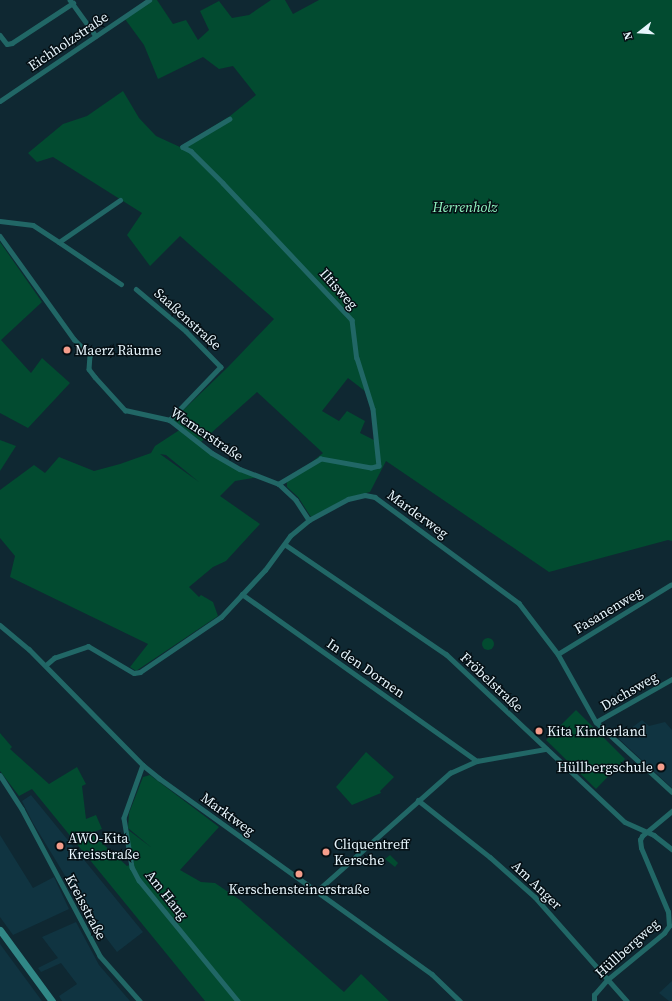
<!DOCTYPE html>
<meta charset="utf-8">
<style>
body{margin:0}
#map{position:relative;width:672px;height:1001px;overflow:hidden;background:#0f2832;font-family:"Source Serif 4",serif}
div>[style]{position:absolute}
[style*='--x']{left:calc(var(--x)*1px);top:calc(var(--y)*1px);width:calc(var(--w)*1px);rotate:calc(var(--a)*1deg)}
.built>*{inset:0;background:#103441}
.green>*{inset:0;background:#024b30}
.round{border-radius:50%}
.street>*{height:4.5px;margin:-2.25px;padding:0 2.25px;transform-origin:2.25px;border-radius:2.25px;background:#216766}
.secondary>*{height:7px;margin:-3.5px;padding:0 3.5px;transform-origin:3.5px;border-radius:3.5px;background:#318887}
.dots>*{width:11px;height:11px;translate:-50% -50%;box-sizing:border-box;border:2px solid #050f14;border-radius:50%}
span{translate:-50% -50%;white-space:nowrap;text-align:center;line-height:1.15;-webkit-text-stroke:3px #050f14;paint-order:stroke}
.street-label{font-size:14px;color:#e6f5fc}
.park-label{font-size:14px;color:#92f7c3;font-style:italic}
.poi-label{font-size:14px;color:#e6f5fc}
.left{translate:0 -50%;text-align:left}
.right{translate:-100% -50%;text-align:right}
.north{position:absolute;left:620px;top:12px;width:40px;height:40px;-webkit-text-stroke:3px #050f14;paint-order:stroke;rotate:253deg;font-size:11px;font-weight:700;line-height:16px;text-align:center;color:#e6f5fc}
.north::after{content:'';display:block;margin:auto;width:14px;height:18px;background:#e6f5fc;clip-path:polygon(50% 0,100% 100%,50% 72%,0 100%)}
</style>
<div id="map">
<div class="built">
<i style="clip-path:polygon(642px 720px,649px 726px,665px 722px,672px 730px,672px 788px,618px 738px)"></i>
<i style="clip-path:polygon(31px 795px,143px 932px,117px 952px,75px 897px,75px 892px,33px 823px,22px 801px)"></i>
<i style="clip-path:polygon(0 835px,33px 888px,54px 877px,69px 909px,13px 935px,0 917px)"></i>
<i style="clip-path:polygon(76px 922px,99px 965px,130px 1001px,62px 1001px,59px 996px,77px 984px,61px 963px,41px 972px,38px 968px,58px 958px,42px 937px)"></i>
<i style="clip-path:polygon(0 944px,42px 1001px,0 1001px)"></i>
<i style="clip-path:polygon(672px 981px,672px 1001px,669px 1001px,659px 993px)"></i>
</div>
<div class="green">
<i style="clip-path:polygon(evenodd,153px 0,157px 0,173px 24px,186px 20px,198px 40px,209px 30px,200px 11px,219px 1px,232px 18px,249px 15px,271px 0,285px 0,293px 14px,319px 0,672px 0,672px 541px,668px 540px,549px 572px,386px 461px,370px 492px,347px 498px,311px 517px,298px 497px,287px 487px,287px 482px,323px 453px,257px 392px,201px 442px,173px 420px,228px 367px,274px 319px,180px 236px,150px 266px,127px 235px,142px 213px,53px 157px,37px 162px,28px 153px,63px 124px,87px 116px,123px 91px,139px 118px,156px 136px,180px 147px,230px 116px,256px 95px,233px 66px,219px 69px,203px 57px,158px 79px,144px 45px,125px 19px,153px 0,348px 378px,370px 395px,378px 442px,360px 433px,365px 421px,347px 411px,339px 421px,322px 411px,348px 378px)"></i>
<i style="clip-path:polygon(0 242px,42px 302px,1px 340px,31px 373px,42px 358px,70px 383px,28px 428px,0 413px)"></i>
<i style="clip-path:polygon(evenodd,181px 429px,212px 454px,241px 472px,259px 477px,235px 481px,220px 496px,260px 524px,226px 561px,213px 567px,189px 587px,199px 597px,201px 595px,213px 602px,218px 616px,136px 671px,130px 667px,148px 644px,10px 577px,15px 556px,0 538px,0 490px,34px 465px,45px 473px,59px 457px,94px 471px,120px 464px,151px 453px,155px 446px,181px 429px,160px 454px,166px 455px,199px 482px,160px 454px)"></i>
<i style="clip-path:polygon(0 440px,16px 446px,0 471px)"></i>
<i class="round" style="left:482px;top:638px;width:12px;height:12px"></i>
<i style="clip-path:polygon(576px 710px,625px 759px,596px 789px,546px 740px)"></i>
<i style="clip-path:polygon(0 733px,12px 747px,10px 749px,49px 784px,77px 767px,86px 784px,82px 786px,86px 819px,96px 815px,102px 829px,91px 833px,127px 866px,134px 863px,127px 829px,152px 848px,128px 828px,129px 813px,143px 777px,150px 775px,219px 827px,180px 870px,201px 882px,215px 883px,240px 900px,344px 992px,361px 974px,389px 1001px,205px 1001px,32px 789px,19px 796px,0 771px)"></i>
<i style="clip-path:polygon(366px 752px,394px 777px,380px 791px,381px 793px,352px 805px,336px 787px)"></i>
<i style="clip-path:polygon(390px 855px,398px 863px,395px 867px,385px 859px)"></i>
</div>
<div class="street">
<i style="--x:70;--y:0;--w:44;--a:54.2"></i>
<i style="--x:0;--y:35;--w:11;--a:52"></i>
<i style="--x:7;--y:44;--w:5;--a:-11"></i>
<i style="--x:12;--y:43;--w:73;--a:-33.3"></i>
<i style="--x:0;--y:101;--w:180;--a:-34.1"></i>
<i style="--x:230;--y:119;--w:55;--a:149.2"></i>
<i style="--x:183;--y:147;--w:9;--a:27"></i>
<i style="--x:191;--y:151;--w:45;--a:45"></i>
<i style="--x:223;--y:183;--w:188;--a:46.7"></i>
<i style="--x:352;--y:320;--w:38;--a:83"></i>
<i style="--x:357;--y:358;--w:53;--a:72.6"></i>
<i style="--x:373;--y:409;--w:57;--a:84"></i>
<i style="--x:379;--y:466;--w:8;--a:166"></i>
<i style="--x:371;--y:468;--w:51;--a:-169.8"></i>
<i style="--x:321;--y:459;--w:49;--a:149.2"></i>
<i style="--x:0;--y:221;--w:33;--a:7"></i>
<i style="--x:33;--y:225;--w:31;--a:33"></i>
<i style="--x:59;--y:242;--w:74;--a:-34.5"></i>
<i style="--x:0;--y:236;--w:127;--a:54.3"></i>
<i style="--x:74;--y:339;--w:23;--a:45"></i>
<i style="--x:90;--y:355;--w:14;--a:94"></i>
<i style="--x:89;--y:369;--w:10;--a:53"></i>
<i style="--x:95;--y:377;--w:45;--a:47.7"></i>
<i style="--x:125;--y:410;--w:46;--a:12.5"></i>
<i style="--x:170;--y:420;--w:53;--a:38.2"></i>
<i style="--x:212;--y:453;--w:32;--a:30"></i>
<i style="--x:240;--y:469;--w:42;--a:21"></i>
<i style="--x:279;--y:484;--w:23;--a:43"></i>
<i style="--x:296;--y:500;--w:24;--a:57"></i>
<i style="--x:59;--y:242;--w:75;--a:34.1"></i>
<i style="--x:136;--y:289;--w:65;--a:40"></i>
<i style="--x:186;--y:331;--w:50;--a:45.8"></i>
<i style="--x:221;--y:367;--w:74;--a:133.9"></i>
<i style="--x:286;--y:545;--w:194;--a:34.3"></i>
<i style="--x:446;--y:654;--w:245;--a:43.2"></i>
<i style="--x:625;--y:822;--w:32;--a:24"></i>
<i style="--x:654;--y:835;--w:23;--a:38"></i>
<i style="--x:242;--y:594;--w:288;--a:35.4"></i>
<i style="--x:0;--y:625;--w:38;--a:40"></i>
<i style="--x:29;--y:649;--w:163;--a:45.5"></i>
<i style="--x:143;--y:765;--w:21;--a:39"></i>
<i style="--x:159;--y:778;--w:336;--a:35.7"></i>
<i style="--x:432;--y:974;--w:39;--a:44"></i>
<i style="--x:558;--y:654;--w:132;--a:-31.6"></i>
<i style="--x:46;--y:665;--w:11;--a:-41"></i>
<i style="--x:54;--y:658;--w:36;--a:-19"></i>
<i style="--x:88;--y:646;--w:53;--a:30.4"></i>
<i style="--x:134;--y:673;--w:6;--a:-9"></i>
<i style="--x:140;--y:672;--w:98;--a:-34.2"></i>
<i style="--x:221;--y:617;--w:64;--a:-46.9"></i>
<i style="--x:265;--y:570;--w:42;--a:-53.7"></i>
<i style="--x:290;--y:536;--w:25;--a:-40"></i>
<i style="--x:309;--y:520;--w:44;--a:-28.3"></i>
<i style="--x:348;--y:499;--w:17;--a:-13"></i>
<i style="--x:365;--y:495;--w:10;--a:11"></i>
<i style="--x:375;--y:497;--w:179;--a:36.4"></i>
<i style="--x:519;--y:603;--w:64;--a:52.6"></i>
<i style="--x:558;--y:654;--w:78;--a:60.8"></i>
<i style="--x:596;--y:722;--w:103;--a:42.6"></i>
<i style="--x:596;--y:722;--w:87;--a:-29.5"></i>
<i style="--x:143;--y:765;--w:56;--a:109.7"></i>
<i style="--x:124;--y:818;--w:50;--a:80.7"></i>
<i style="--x:132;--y:867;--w:15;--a:62"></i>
<i style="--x:139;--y:880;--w:156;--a:50.7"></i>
<i style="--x:0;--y:775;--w:40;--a:57.1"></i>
<i style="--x:22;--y:809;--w:166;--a:62"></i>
<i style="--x:100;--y:956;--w:60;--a:48.4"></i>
<i style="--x:418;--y:800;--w:92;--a:38.4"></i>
<i style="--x:490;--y:857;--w:60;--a:41.6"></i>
<i style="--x:535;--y:897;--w:139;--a:48.5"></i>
<i style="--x:317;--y:891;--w:178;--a:-41.6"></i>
<i style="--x:450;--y:773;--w:30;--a:-24"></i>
<i style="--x:477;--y:761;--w:70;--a:-9.9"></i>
<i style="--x:594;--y:1001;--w:6;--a:-90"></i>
<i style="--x:594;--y:995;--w:20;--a:-49"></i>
<i style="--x:607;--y:980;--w:74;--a:-39.5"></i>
<i style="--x:664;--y:933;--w:9;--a:-54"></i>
<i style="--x:669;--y:926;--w:14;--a:-94"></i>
<i style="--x:668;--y:912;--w:69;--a:-112.9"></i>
<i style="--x:641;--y:848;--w:8;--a:-97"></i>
<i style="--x:640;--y:840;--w:4;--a:-63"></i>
<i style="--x:642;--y:836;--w:39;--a:-40"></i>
</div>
<div class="secondary">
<i style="--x:0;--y:930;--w:88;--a:53.8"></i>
</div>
<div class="dots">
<i style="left:67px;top:350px;background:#f49d8b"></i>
<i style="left:539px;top:731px;background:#f49d8b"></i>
<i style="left:661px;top:767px;background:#f49d8b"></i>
<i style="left:60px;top:846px;background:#f49d8b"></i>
<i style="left:326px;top:852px;background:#f49d8b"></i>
<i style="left:299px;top:874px;background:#f49d8b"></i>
</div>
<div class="street-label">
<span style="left:68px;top:41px;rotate:-34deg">Eichholzstraße</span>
<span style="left:339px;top:289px;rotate:48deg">Iltisweg</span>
<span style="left:188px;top:319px;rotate:42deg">Saaßenstraße</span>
<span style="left:207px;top:434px;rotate:34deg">Wemerstraße</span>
<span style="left:418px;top:514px;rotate:36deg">Marderweg</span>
<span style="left:608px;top:610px;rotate:-31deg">Fasanenweg</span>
<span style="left:366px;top:668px;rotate:35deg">In den Dornen</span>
<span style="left:492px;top:682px;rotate:43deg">Fröbelstraße</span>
<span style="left:629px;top:691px;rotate:-30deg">Dachsweg</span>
<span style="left:228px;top:814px;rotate:36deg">Marktweg</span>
<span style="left:537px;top:885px;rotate:44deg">Am Anger</span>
<span style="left:167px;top:895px;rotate:51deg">Am Hang</span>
<span style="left:86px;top:907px;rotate:62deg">Kreisstraße</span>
<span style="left:627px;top:948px;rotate:-42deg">Hüllbergweg</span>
</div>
<div class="park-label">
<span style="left:465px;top:207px">Herrenholz</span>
</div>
<div class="poi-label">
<span class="left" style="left:75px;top:350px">Maerz Räume</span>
<span class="left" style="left:547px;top:731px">Kita Kinderland</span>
<span class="right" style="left:653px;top:767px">Hüllbergschule</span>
<span class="left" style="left:68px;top:846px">AWO-Kita<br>Kreisstraße</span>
<span class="left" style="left:334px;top:852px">Cliquentreff<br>Kersche</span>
<span style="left:299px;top:889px">Kerschensteinerstraße</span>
</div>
<div class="north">N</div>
</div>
